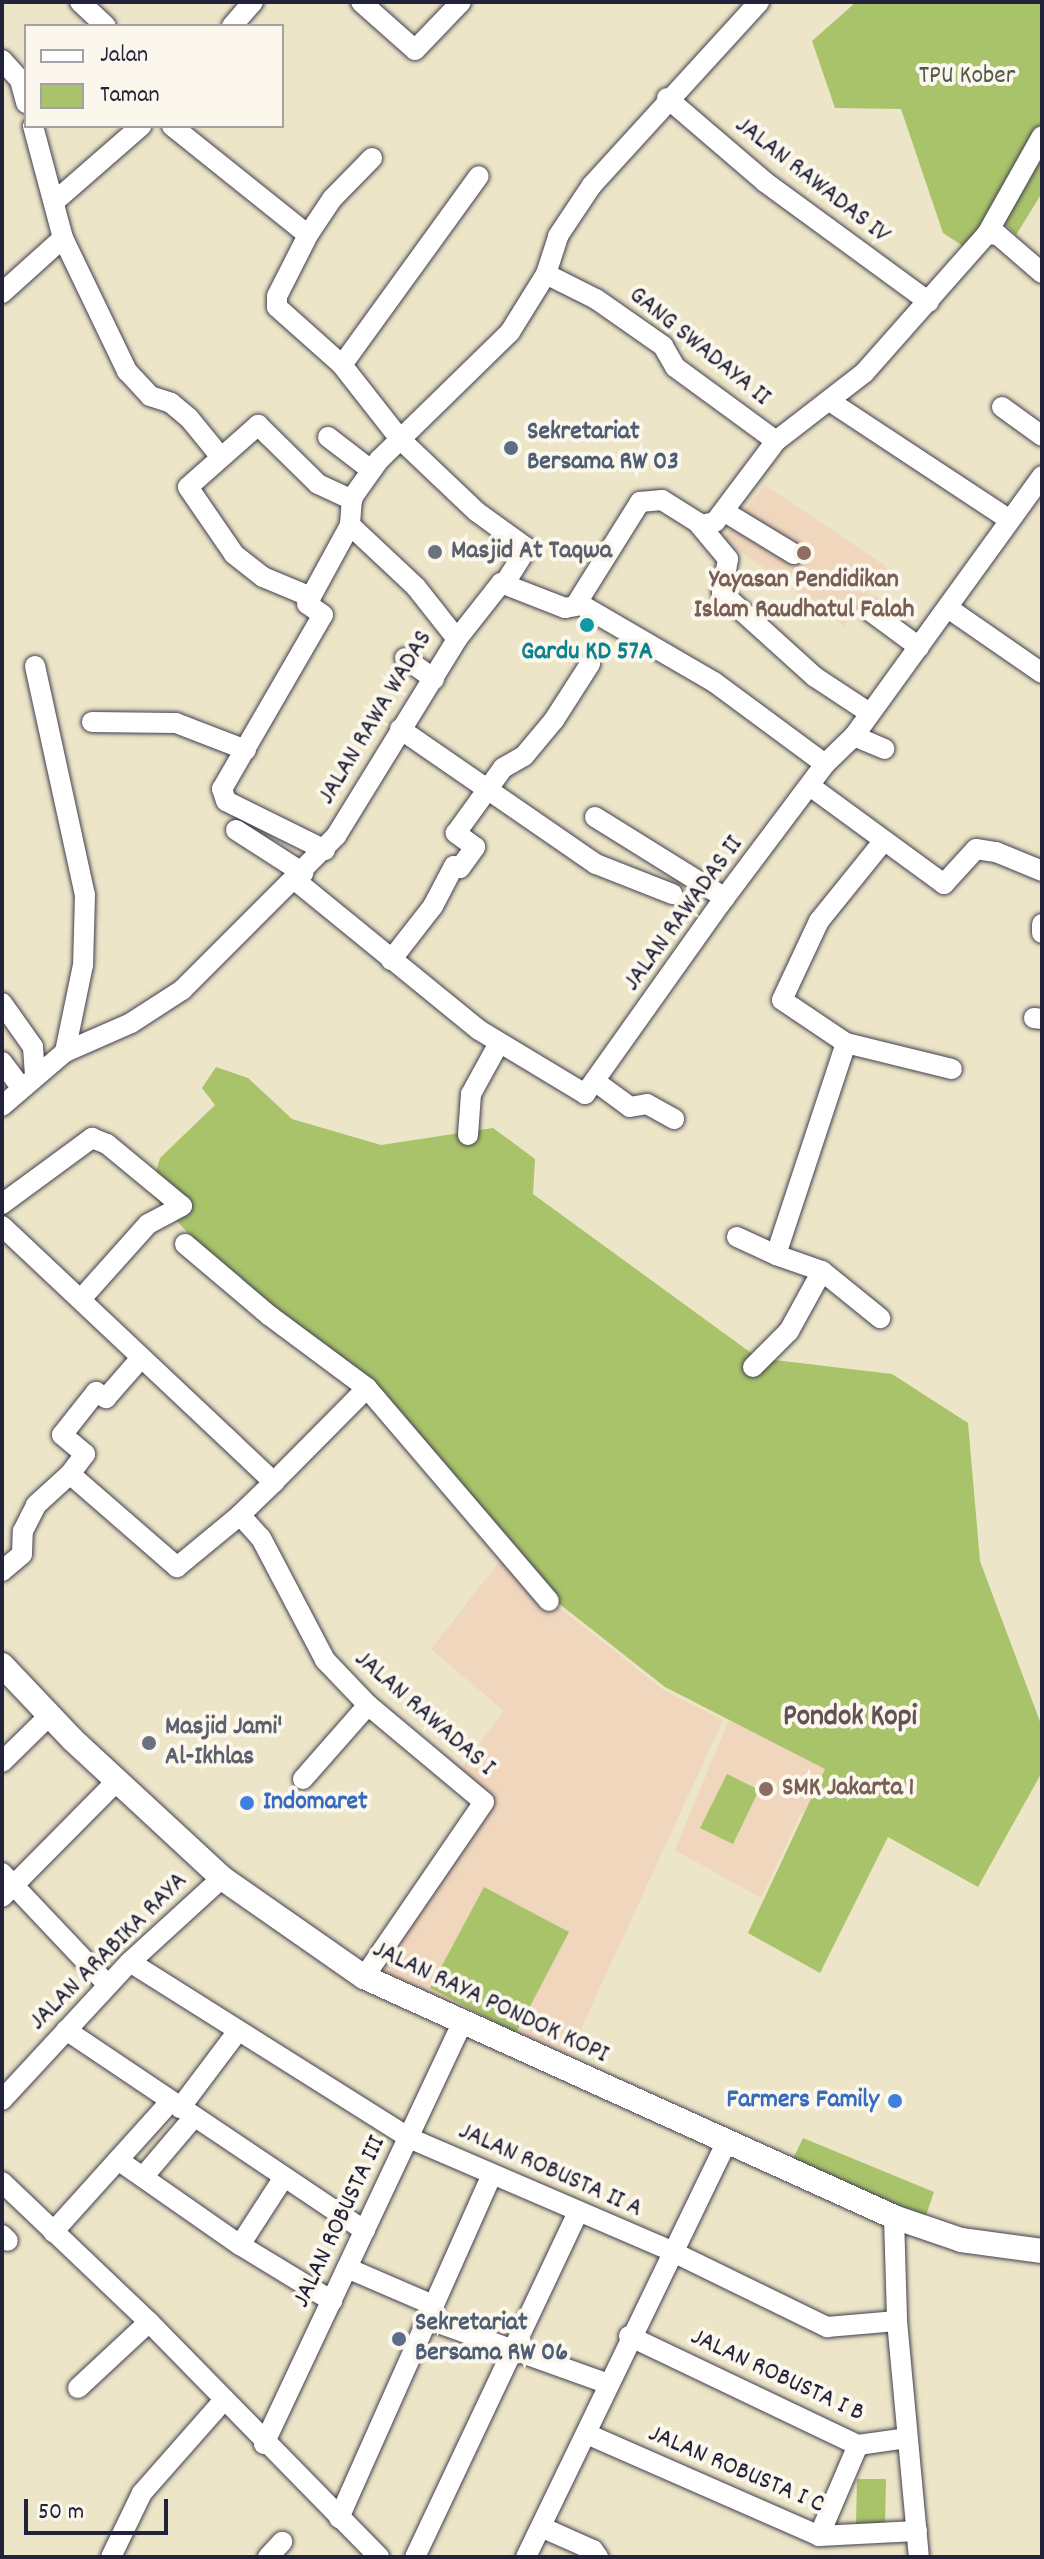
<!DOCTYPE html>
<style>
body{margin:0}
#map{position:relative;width:1044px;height:2559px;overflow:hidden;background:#ede5c7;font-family:Dekko,sans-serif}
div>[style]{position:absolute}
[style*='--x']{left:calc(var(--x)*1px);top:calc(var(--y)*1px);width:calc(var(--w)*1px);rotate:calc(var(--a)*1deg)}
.built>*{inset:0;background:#efd6bc}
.green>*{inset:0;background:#a8c36a}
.roads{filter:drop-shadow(0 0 2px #403f50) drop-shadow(0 0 2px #403f50)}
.minor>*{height:20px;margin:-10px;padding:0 10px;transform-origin:10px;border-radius:10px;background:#fff}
.tertiary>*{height:24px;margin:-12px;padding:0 12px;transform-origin:12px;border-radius:12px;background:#fff}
.dots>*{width:22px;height:22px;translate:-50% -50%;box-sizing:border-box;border:4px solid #fbf7ec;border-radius:50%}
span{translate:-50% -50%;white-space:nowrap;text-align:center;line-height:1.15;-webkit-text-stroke:8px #fbf7ec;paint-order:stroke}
.park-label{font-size:26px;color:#515a4b}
.street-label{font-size:26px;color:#22223b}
.service-label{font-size:26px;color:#4e5e75;font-weight:700}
.left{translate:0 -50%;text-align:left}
.worship-label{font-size:26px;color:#5b616d;font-weight:700}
.education-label{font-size:26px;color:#785e54;font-weight:700}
.culture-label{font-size:26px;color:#0d838f;font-weight:700}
.shop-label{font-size:26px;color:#366cbe;font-weight:700}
.right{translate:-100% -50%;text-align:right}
.quarter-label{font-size:30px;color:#645155;font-weight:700}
.frame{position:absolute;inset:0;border:4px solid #22223b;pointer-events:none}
.legend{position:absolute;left:24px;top:24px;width:260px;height:104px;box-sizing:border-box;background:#fbf7ec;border:2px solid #a4a2a5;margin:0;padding:10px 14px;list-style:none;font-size:24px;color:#22223b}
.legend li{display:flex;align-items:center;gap:16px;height:40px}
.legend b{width:40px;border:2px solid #a4a2a5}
.scale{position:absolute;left:24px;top:2499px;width:144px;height:36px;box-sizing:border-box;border:4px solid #22223b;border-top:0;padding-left:10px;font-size:24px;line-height:28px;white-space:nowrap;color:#22223b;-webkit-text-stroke:6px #fbf7ec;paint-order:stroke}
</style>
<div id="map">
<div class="built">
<i style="clip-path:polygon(765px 485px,887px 567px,844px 626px,723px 539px)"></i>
<i style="clip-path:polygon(500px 1561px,665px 1691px,723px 1720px,562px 2070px,371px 1970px,490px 1806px,456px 1775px,504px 1711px,431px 1649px)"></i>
<i style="clip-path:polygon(733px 1710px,844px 1764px,817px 1820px,801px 1813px,761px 1898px,675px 1850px)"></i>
</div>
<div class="green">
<i style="clip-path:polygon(856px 2px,1042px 2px,1042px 193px,1016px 235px,1003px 222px,966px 248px,943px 233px,901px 109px,835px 108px,812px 41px)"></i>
<i style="clip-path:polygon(216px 1067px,248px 1078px,292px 1119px,381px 1145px,493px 1128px,535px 1159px,533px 1194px,758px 1358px,892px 1374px,968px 1423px,980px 1561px,1042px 1727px,1042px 1772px,978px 1887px,888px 1837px,820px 1973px,748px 1933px,825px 1769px,665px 1687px,529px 1580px,379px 1390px,269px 1318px,150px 1193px,160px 1158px,215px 1105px,202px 1088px)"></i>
<i style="clip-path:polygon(727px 1774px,759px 1790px,733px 1844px,700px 1828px)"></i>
<i style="clip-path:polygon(484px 1887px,569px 1932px,516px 2033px,430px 1988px)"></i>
<i style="clip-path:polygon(803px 2138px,934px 2192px,922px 2227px,788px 2169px)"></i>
<i style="clip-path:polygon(857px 2479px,886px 2479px,885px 2526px,856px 2526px)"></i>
</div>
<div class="roads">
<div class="minor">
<i style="--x:80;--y:2;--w:35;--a:43"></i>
<i style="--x:361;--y:2;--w:72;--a:41.6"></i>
<i style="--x:415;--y:50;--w:66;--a:-46.2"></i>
<i style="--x:232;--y:26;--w:32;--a:-49"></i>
<i style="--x:2;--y:60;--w:27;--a:48"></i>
<i style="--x:20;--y:80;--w:24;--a:75"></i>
<i style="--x:667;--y:98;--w:129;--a:40.6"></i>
<i style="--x:765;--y:182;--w:203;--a:36.2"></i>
<i style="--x:33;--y:126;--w:116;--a:75"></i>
<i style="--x:63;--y:238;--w:148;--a:64.3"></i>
<i style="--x:127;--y:371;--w:34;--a:47"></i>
<i style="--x:150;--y:396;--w:22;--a:18"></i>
<i style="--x:171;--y:403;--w:23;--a:40"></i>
<i style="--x:189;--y:418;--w:49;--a:50.8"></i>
<i style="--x:172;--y:126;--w:174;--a:38.7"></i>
<i style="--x:372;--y:158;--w:57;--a:134.3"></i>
<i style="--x:332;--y:199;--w:43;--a:123.7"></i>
<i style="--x:308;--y:235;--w:68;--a:116.9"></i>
<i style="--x:277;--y:296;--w:11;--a:90"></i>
<i style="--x:277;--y:307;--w:87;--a:41.7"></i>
<i style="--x:342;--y:365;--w:94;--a:51.9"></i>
<i style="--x:400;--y:439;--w:106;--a:43.5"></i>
<i style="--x:477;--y:512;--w:62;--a:35.8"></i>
<i style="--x:527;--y:548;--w:41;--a:122.2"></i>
<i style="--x:54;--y:202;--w:116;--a:-41.1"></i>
<i style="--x:987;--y:234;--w:112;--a:-60.7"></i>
<i style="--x:546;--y:274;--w:56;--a:26.6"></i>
<i style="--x:596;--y:299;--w:82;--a:35"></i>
<i style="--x:663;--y:346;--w:24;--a:60"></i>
<i style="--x:675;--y:367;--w:125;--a:36.2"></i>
<i style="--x:2;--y:293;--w:82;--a:-42"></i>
<i style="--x:342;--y:365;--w:233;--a:-54.1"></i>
<i style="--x:831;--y:402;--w:214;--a:33.4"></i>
<i style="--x:1002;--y:407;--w:49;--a:35.9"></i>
<i style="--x:328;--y:437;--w:54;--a:37.5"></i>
<i style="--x:725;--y:512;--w:81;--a:31.3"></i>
<i style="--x:698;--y:523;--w:47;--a:50.2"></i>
<i style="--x:728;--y:559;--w:35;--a:100"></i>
<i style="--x:722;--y:593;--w:125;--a:42.1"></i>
<i style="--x:815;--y:677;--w:64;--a:33.4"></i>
<i style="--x:311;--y:597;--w:52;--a:-157.4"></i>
<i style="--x:263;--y:577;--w:37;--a:-142"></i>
<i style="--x:234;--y:554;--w:81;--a:-124.5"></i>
<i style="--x:188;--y:487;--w:94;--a:-41.5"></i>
<i style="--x:258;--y:425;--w:84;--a:44.5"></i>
<i style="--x:318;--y:484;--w:38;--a:25"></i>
<i style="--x:578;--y:603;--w:157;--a:30.2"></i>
<i style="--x:714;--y:682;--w:138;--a:36.5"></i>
<i style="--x:948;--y:608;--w:114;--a:34.7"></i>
<i style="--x:870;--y:611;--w:61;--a:36.3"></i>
<i style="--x:457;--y:639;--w:71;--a:-51.8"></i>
<i style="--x:501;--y:583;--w:69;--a:21.3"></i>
<i style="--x:565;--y:608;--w:10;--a:-11"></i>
<i style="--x:575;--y:606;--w:123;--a:-58"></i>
<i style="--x:640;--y:502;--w:22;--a:-5"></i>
<i style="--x:662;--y:500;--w:47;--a:32"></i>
<i style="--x:702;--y:525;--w:13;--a:-13"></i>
<i style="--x:715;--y:522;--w:101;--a:-53"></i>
<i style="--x:776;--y:441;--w:111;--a:-37.7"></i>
<i style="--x:864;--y:373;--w:186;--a:-48.5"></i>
<i style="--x:987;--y:234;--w:11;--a:5"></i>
<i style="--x:998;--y:235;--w:58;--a:40.8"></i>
<i style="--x:405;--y:658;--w:36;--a:36"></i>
<i style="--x:35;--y:666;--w:234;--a:77.7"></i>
<i style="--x:85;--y:895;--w:70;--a:91.6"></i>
<i style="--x:83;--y:965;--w:89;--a:101.7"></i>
<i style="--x:92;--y:722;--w:84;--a:0.7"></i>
<i style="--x:176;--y:723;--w:75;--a:21.1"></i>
<i style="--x:400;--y:729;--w:238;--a:34.6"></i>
<i style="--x:596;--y:864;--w:82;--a:21.5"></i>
<i style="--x:854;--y:736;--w:33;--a:23"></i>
<i style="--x:810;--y:786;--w:166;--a:36.2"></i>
<i style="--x:944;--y:884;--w:47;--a:-47.6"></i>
<i style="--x:976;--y:849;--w:20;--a:9"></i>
<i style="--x:996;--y:852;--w:50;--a:22.4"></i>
<i style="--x:595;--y:817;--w:153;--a:31.9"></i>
<i style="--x:236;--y:830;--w:80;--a:32.7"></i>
<i style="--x:882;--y:843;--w:100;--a:128.9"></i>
<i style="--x:819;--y:921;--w:87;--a:115.1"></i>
<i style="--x:782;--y:1000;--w:77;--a:33.9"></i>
<i style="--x:846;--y:1043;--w:109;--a:13.8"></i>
<i style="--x:325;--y:850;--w:110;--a:-153.7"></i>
<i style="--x:226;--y:801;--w:13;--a:-108"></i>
<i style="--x:222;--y:789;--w:201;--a:-59.9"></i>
<i style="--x:323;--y:615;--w:19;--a:-145"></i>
<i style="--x:307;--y:604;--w:90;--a:-61.4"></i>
<i style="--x:295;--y:880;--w:237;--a:39.2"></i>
<i style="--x:479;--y:1030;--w:124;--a:31.1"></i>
<i style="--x:585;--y:1094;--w:233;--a:-54.6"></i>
<i style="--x:720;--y:904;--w:175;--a:-53.1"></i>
<i style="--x:825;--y:764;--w:40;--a:-44"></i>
<i style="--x:854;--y:736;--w:321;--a:-54.1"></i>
<i style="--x:1042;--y:924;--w:9;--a:90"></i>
<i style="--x:391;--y:960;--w:68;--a:-52.1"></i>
<i style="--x:433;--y:906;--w:45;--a:-62.3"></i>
<i style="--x:454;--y:866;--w:6;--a:18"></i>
<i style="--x:460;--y:868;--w:26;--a:-54"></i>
<i style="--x:475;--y:847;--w:24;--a:-144"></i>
<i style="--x:456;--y:833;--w:80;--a:-54.1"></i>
<i style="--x:503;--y:768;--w:24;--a:-30"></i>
<i style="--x:524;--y:756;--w:47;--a:-50.2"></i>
<i style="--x:554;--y:720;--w:67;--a:-57.3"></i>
<i style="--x:2;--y:1003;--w:54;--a:54.8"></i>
<i style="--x:33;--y:1047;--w:26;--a:86"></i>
<i style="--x:1034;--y:1018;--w:8;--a:7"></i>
<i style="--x:846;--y:1043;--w:223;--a:108.3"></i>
<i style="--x:776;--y:1255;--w:49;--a:19.2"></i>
<i style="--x:822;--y:1271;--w:75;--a:39"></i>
<i style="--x:2;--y:1062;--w:30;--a:53"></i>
<i style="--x:596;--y:1082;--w:42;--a:36.3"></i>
<i style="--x:630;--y:1107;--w:17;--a:-10"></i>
<i style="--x:647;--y:1104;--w:31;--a:29"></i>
<i style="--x:2;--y:1106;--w:83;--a:-40.6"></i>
<i style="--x:65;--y:1052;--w:72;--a:-23.7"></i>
<i style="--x:131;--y:1023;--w:61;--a:-32.9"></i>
<i style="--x:182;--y:990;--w:218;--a:-45"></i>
<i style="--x:336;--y:836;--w:231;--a:-58.4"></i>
<i style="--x:457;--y:639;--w:66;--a:-128.3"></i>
<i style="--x:416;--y:587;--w:91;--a:-136.8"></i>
<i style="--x:350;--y:525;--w:27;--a:-86"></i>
<i style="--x:352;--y:498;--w:47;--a:-54.6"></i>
<i style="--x:379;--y:460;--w:183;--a:-44.3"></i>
<i style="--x:510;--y:332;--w:68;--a:-58.2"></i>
<i style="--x:546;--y:274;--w:40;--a:-72"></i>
<i style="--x:558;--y:236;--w:61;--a:-56.3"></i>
<i style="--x:592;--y:185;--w:248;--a:-47.6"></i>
<i style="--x:468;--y:1135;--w:41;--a:-85.8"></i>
<i style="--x:471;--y:1094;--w:58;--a:-61.2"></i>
<i style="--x:2;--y:1204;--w:112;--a:-36.3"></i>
<i style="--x:92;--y:1138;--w:16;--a:22"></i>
<i style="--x:107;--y:1144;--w:97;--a:39.6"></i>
<i style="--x:182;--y:1206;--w:38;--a:152"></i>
<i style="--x:148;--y:1224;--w:101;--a:131.8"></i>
<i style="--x:2;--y:1226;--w:374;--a:43.3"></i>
<i style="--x:274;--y:1482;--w:47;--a:135.9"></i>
<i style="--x:240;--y:1515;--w:31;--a:48"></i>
<i style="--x:261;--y:1538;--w:138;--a:62.3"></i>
<i style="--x:325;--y:1660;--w:62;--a:46.3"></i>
<i style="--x:368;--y:1705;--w:151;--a:39.9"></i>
<i style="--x:484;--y:1802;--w:212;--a:124.4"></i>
<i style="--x:737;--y:1237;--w:43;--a:24.8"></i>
<i style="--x:185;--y:1244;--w:111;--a:40.3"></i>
<i style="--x:270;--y:1316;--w:121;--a:36.6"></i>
<i style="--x:367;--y:1388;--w:132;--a:134.7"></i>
<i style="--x:753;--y:1367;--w:51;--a:-45"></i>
<i style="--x:789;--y:1331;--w:68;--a:-61.2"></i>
<i style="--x:367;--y:1388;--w:280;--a:49.5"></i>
<i style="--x:70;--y:1474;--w:25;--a:-53"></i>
<i style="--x:85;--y:1454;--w:30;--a:-140"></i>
<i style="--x:62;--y:1435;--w:55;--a:-51.7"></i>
<i style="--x:96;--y:1392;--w:12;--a:31"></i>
<i style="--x:106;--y:1398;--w:53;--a:-48.8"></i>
<i style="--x:2;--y:1571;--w:26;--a:-40"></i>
<i style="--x:22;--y:1554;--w:23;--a:-88"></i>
<i style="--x:23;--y:1531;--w:29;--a:-63"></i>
<i style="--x:36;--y:1505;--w:46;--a:-42.4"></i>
<i style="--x:70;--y:1474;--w:142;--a:41"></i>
<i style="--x:177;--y:1567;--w:82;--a:-39.5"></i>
<i style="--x:2;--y:1762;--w:67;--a:-44.4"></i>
<i style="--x:303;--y:1779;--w:98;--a:-48.7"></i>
<i style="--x:2;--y:1873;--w:154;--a:46.6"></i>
<i style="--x:2;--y:1897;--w:162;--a:-45.3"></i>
<i style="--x:130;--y:1962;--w:330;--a:32.2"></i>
<i style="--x:409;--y:2138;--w:285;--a:23.3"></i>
<i style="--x:671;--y:2251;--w:174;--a:26"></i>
<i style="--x:827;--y:2327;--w:70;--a:-4.9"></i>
<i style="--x:66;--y:2030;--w:360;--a:33.9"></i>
<i style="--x:2;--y:2100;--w:188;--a:-47.2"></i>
<i style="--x:130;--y:1962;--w:125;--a:-42.4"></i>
<i style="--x:180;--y:2108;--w:96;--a:-53"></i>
<i style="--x:118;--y:2160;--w:149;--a:34.9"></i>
<i style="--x:240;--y:2245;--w:108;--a:31.3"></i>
<i style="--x:143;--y:2177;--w:79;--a:-49.6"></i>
<i style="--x:2;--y:2182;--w:203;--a:43.6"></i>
<i style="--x:149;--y:2322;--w:329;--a:45.6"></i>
<i style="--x:894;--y:2217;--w:104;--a:88.3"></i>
<i style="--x:897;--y:2321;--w:237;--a:84.7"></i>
<i style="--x:53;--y:2232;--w:175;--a:-48"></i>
<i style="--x:2;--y:2235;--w:8;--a:45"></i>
<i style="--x:240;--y:2245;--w:81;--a:-57.1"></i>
<i style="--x:347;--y:2268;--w:94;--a:23.3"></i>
<i style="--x:427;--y:2319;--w:190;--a:19.7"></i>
<i style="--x:629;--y:2336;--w:254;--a:25.5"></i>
<i style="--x:858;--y:2445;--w:49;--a:-8.1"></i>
<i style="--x:78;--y:2388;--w:97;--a:-42.9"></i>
<i style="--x:587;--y:2434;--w:253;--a:23.7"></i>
<i style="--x:819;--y:2536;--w:98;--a:-2.9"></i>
<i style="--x:264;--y:2444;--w:467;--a:-64.8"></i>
<i style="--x:339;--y:2518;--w:376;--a:-66"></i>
<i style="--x:541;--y:2527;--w:57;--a:23.9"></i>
<i style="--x:593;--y:2550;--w:9;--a:54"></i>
<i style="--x:819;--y:2536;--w:99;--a:-66.8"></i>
<i style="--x:111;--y:2557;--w:71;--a:-64.2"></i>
<i style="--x:142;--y:2493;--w:123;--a:-48.6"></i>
<i style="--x:268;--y:2557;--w:21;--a:-47"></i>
<i style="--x:415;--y:2557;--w:379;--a:-64.7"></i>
<i style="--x:526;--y:2557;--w:460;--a:-64.2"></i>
</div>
<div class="tertiary">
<i style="--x:2;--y:1665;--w:103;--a:46.6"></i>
<i style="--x:73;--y:1740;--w:203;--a:42.8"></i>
<i style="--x:222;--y:1878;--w:173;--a:34.9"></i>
<i style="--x:364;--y:1977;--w:582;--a:24.36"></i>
<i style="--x:894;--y:2217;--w:71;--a:18.9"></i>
<i style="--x:961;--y:2240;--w:82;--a:7.7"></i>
</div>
</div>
<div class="dots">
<i style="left:511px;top:448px;background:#5c6f8a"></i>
<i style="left:435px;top:552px;background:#6b7280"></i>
<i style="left:804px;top:553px;background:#8d6e63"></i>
<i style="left:587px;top:625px;background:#0f9aa8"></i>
<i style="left:149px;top:1743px;background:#6b7280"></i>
<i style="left:766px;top:1789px;background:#8d6e63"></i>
<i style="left:247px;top:1803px;background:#3f7fe0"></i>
<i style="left:895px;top:2101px;background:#3f7fe0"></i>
<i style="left:399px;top:2339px;background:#5c6f8a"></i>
</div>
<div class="park-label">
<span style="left:967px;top:77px">TPU Kober</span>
</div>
<div class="street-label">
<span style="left:812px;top:181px;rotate:38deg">JALAN RAWADAS IV</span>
<span style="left:699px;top:347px;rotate:39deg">GANG SWADAYA II</span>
<span style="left:376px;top:718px;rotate:-59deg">JALAN RAWA WADAS</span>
<span style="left:684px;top:914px;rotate:-54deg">JALAN RAWADAS II</span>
<span style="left:424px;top:1714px;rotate:41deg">JALAN RAWADAS I</span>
<span style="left:109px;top:1952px;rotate:-45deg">JALAN ARABIKA RAYA</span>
<span style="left:490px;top:2003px;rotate:25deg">JALAN RAYA PONDOK KOPI</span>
<span style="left:550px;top:2171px;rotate:24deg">JALAN ROBUSTA II A</span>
<span style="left:340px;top:2222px;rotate:-65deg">JALAN ROBUSTA III</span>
<span style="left:777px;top:2376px;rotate:25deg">JALAN ROBUSTA I B</span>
<span style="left:736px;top:2470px;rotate:23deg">JALAN ROBUSTA I C</span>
</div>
<div class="service-label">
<span class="left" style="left:527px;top:448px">Sekretariat<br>Bersama RW 03</span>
<span class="left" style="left:415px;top:2339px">Sekretariat<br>Bersama RW 06</span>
</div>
<div class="worship-label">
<span class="left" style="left:451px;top:552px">Masjid At Taqwa</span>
<span class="left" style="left:165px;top:1743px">Masjid Jami'<br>Al-Ikhlas</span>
</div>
<div class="education-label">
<span style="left:804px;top:596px">Yayasan Pendidikan<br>Islam Raudhatul Falah</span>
<span class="left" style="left:782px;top:1789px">SMK Jakarta 1</span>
</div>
<div class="culture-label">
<span style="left:587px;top:653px">Gardu KD 57A</span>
</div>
<div class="shop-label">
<span class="left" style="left:263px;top:1803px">Indomaret</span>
<span class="right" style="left:879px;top:2101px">Farmers Family</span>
</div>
<div class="quarter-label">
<span style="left:850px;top:1719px">Pondok Kopi</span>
</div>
<div class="frame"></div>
<ul class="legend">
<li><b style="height:10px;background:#fff"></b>Jalan</li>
<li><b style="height:22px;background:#a8c36a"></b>Taman</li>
</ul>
<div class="scale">50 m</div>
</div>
